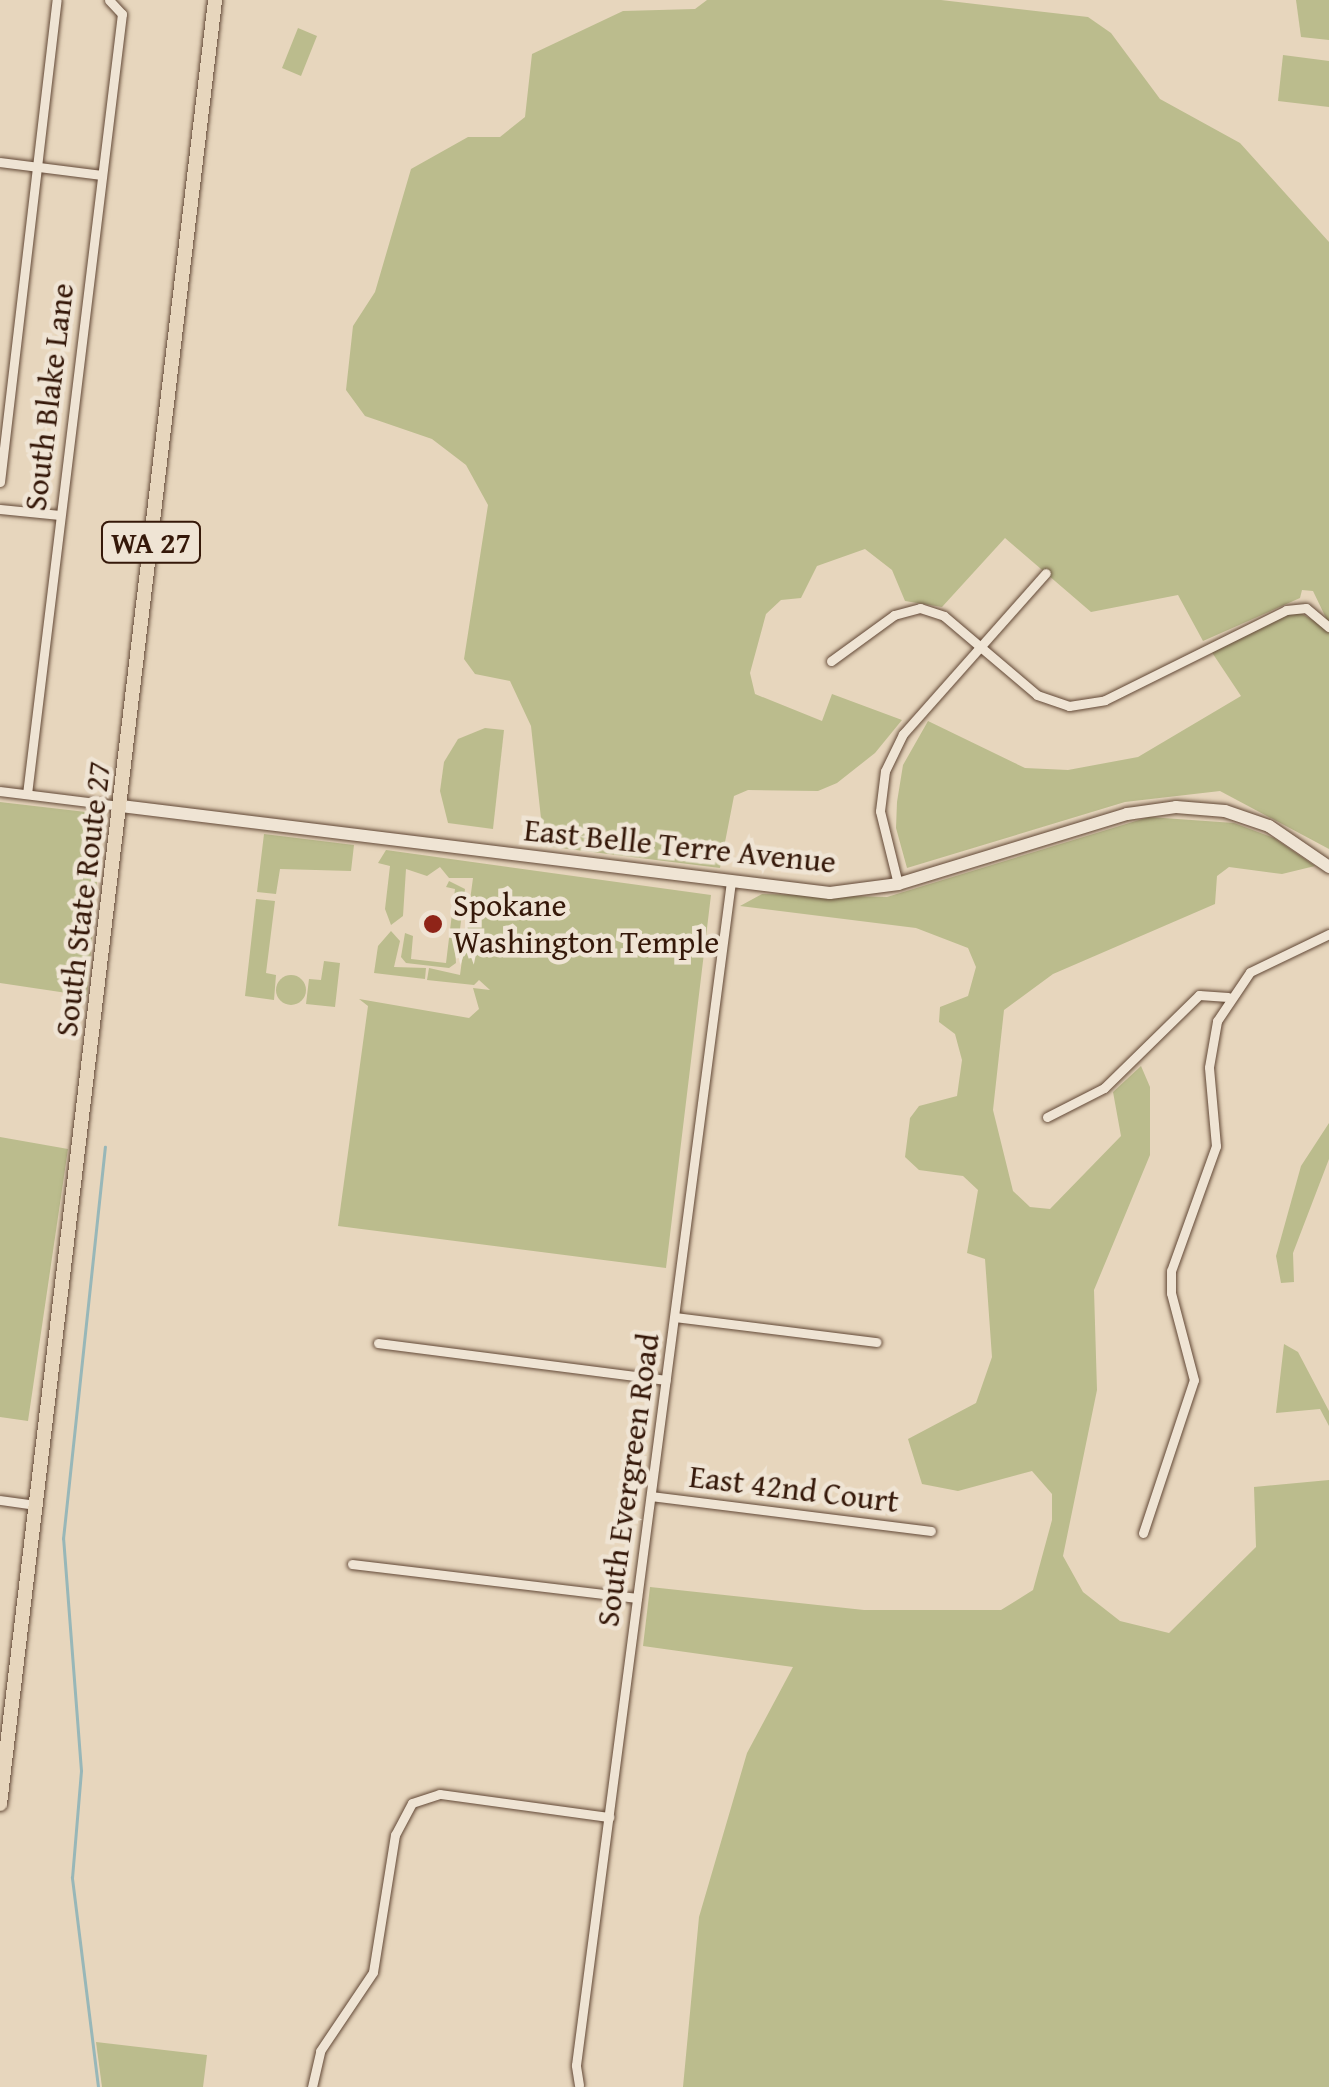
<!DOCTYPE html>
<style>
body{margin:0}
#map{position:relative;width:1329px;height:2087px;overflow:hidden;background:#e7d6bd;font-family:"Gentium Book Plus",serif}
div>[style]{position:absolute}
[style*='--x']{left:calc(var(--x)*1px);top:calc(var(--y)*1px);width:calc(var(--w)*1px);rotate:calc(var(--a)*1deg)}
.green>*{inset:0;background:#bbbc8d}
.round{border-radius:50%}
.stream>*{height:2.5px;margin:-1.25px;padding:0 1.25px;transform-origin:1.25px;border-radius:1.25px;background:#98b7b8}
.roads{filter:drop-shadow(0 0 2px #624836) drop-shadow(0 0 2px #624836)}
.street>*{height:9px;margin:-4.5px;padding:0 4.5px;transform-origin:4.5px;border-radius:4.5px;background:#efe4d4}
.secondary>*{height:12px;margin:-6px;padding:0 6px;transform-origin:6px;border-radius:6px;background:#efe4d4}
.primary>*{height:14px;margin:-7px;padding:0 7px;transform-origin:7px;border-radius:7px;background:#e7d6bd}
.dots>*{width:28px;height:28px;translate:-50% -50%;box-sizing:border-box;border:5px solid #efe4d4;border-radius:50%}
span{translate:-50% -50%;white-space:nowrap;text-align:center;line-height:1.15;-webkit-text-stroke:9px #efe4d4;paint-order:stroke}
.shield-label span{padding:2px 8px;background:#efe4d4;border:2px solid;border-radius:8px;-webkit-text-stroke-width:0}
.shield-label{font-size:30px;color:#351809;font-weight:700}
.street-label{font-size:32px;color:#351809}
.poi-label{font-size:32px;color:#351809}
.left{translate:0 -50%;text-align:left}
</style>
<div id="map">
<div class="green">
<i style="clip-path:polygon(707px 0,941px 0,1088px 17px,1111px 33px,1160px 99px,1240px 143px,1329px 242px,1329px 849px,1220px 791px,1125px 802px,907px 868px,896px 828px,897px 802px,903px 765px,928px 721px,1025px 768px,1068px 770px,1138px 757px,1241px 696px,1211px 651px,1285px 614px,1300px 613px,1319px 623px,1326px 618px,1313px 591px,1302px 590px,1300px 598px,1203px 641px,1178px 595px,1091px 612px,1005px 538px,942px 607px,905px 601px,892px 570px,865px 549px,817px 566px,801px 598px,781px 600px,766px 614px,750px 673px,755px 694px,822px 721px,832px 694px,902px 720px,875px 753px,837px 783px,818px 791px,748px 790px,734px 796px,720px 868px,544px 846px,531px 726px,510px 681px,475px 674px,464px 659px,488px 505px,466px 465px,432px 439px,365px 416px,346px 390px,353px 326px,375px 292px,411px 169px,468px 137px,500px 137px,525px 117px,532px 54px,623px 11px,695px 9px)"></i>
<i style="clip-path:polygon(1296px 0,1329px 0,1329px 40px,1301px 37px)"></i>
<i style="clip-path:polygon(298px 28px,317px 36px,301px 76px,282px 68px)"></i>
<i style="clip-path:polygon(1283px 55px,1329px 61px,1329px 107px,1278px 101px)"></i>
<i style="clip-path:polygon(485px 728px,504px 730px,493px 829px,448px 823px,440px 791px,444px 762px,458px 739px)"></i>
<i style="clip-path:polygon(0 802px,103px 814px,87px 996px,0 983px)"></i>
<i style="clip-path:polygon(1149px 817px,1234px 823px,1274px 838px,1315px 866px,1282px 874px,1229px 867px,1217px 876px,1215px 904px,1053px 974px,1004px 1010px,993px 1110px,1013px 1191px,1030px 1207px,1050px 1209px,1121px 1136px,1113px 1092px,1141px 1066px,1150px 1087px,1150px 1155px,1094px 1290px,1097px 1390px,1063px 1556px,1083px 1592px,1120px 1621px,1169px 1633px,1256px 1547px,1254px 1487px,1329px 1480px,1329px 2087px,683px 2087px,699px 1917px,747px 1753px,793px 1667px,643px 1646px,650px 1587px,864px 1610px,1001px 1610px,1033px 1590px,1052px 1520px,1052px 1494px,1032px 1471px,958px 1491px,922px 1484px,908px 1439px,976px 1403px,992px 1357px,985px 1259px,967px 1253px,978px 1190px,963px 1176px,919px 1170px,905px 1157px,910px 1118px,919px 1106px,957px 1096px,962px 1060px,955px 1034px,939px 1022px,940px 1007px,968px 996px,976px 967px,968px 948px,916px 928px,740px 906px,762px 894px,887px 897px)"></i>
<i style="clip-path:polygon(264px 834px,354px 845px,351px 871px,280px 869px,276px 894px,257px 892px)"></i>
<i style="clip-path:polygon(386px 850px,711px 895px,666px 1268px,338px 1226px,368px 1006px,359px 999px,469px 1018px,479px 1009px,473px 988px,490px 990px,479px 980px,474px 985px,427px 980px,429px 968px,460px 975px,473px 878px,449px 878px,440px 867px,427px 876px,406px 869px,403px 916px,391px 925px,385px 909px,390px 866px,378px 863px)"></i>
<i style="clip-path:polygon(449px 881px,465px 889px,460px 929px,454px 932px,456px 963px,449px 968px,406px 963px,401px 957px,405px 933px,413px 936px,411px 959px,446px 963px,455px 889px,446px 887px)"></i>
<i style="clip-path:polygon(256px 899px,275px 901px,266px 973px,276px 975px,274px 1000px,245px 996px)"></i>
<i style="clip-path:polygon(391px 931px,400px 941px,394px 967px,426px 968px,425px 979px,374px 973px,378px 946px)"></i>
<i style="clip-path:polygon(324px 961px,340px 963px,335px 1007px,306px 1004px,309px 979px,321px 980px)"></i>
<i class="round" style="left:276px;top:975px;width:30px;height:30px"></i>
<i style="clip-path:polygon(1329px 1123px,1329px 1159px,1293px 1253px,1294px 1282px,1281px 1283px,1276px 1256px,1301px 1166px)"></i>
<i style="clip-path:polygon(0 1137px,68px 1149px,28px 1421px,0 1417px)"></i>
<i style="clip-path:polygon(1284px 1344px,1298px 1352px,1329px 1411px,1329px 1426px,1320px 1409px,1276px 1413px)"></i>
<i style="clip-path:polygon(96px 2042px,207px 2055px,203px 2087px,102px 2087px)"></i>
</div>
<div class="stream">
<i style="--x:98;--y:2087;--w:211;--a:-97.1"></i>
<i style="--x:72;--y:1878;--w:107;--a:-85.2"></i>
<i style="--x:81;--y:1771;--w:233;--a:-94.4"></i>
<i style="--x:63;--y:1539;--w:394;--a:-83.9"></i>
</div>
<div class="roads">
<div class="street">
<i style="--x:0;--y:162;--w:102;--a:7.3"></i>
<i style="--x:0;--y:482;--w:485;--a:-83.3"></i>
<i style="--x:0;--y:509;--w:60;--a:5.7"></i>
<i style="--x:831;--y:661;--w:78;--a:-36.1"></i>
<i style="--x:894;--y:615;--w:27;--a:-15"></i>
<i style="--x:920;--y:608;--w:25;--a:18"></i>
<i style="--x:944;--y:616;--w:122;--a:40.3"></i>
<i style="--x:1037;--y:695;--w:34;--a:19"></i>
<i style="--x:1069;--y:706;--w:36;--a:-9"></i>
<i style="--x:1105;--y:700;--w:202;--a:-26.4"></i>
<i style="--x:1286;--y:610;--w:20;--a:-6"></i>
<i style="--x:1306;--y:608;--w:30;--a:40"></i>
<i style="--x:0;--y:791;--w:122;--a:7.1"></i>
<i style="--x:27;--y:794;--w:786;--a:-83.06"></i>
<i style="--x:122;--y:14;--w:19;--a:-133"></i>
<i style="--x:898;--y:884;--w:75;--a:-103.9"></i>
<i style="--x:880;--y:811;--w:40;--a:-82.9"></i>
<i style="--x:885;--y:771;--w:41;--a:-64.1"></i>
<i style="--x:903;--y:734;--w:215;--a:-48.4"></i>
<i style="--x:1047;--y:1117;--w:64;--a:-27"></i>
<i style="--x:1104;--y:1088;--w:133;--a:-44.4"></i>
<i style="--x:1199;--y:995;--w:29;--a:4"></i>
<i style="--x:675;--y:1317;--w:203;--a:7.1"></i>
<i style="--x:378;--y:1343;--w:290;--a:7.3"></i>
<i style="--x:651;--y:1496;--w:282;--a:7.1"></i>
<i style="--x:0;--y:1500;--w:37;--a:8"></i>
<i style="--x:1143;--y:1533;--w:161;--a:-71.6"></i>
<i style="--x:1194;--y:1380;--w:90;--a:-104.8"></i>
<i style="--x:1171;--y:1293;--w:22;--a:-90"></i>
<i style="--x:1171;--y:1271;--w:133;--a:-70.2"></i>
<i style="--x:1216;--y:1146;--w:79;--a:-95.1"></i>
<i style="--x:1209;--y:1067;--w:47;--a:-80.1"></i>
<i style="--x:1217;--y:1021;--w:59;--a:-56"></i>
<i style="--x:1250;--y:972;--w:88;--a:-25.7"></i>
<i style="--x:352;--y:1564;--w:287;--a:6.8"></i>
<i style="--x:579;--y:2085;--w:20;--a:-99"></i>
<i style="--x:576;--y:2065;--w:1193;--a:-82.54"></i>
<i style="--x:312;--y:2087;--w:37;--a:-77"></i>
<i style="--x:320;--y:2051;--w:95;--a:-56.1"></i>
<i style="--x:373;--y:1972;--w:139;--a:-80.9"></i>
<i style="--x:395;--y:1835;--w:36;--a:-62"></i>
<i style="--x:412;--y:1803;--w:29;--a:-18"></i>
<i style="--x:440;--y:1794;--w:171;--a:7.8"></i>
</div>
<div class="secondary">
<i style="--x:121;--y:806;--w:714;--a:7"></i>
<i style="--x:830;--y:893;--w:69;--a:-7.5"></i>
<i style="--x:898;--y:884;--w:239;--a:-17"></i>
<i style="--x:1127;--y:814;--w:49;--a:-8.1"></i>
<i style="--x:1176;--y:807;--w:49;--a:4.7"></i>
<i style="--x:1225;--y:811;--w:46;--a:18.8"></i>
<i style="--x:1269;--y:826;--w:73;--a:34.3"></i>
</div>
<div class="primary">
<i style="--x:0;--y:1804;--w:1817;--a:-83.2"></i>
</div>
</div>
<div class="dots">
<i style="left:433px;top:924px;background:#8f2418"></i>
</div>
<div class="shield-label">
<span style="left:151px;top:542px">WA 27</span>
</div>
<div class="street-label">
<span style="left:49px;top:397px;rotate:-83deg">South Blake Lane</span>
<span style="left:680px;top:846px;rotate:6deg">East Belle Terre Avenue</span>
<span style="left:83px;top:899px;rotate:-83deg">South State Route 27</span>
<span style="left:628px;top:1480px;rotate:-82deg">South Evergreen Road</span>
<span style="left:794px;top:1489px;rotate:7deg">East 42nd Court</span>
</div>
<div class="poi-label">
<span class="left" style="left:453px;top:924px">Spokane<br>Washington Temple</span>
</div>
</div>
